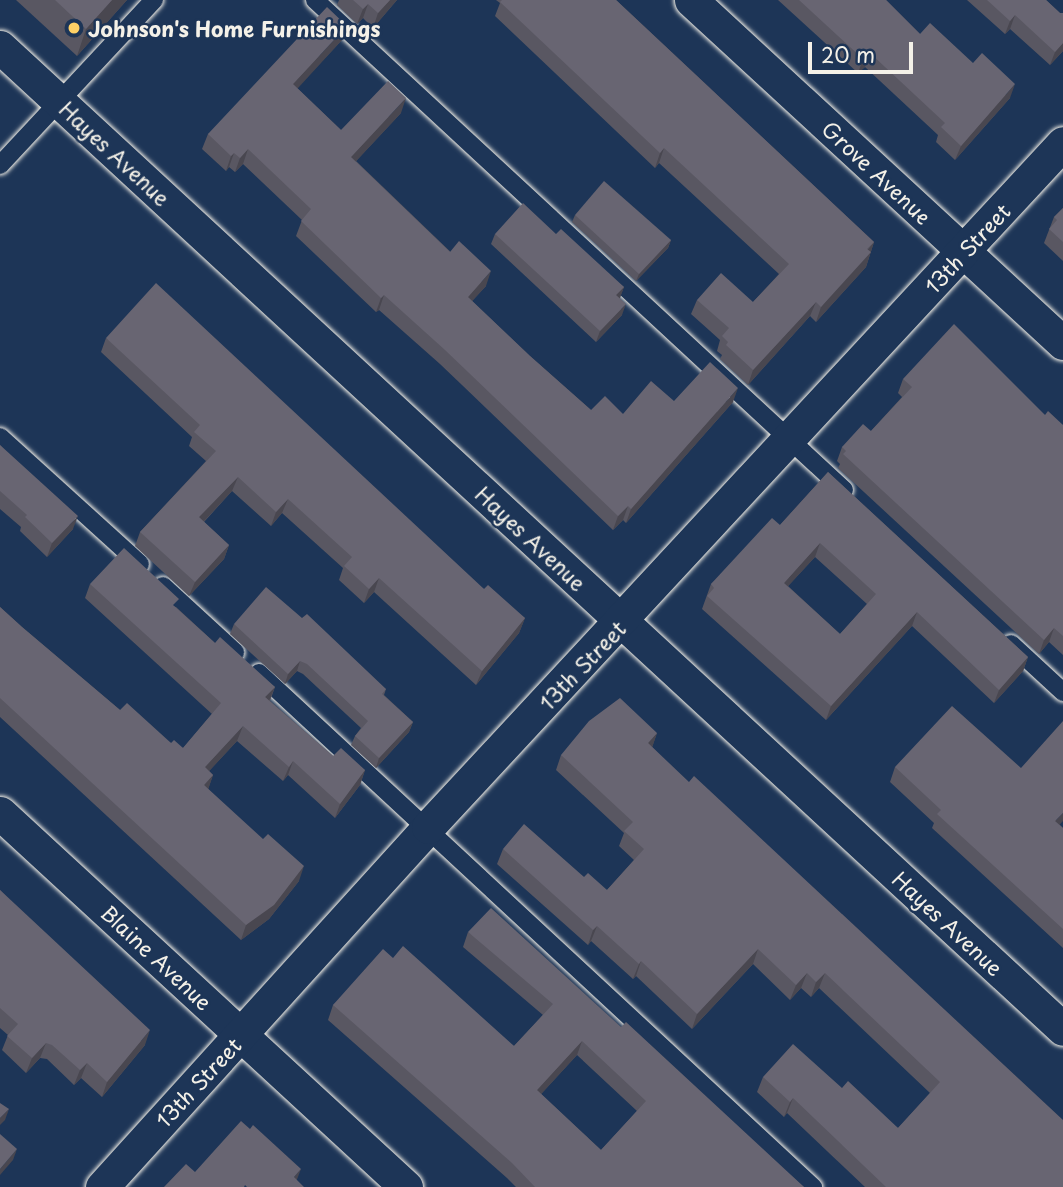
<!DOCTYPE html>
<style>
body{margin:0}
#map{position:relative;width:1063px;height:1187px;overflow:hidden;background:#1d3557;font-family:"Playpen Sans",sans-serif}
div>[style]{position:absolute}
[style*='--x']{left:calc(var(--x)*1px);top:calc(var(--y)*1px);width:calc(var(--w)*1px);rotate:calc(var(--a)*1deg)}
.roads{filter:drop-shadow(0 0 2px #f4f1e8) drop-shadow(0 0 2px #f4f1e8)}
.service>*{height:18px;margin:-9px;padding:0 9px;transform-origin:9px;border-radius:9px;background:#1d3557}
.minor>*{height:33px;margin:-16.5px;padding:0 16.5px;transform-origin:16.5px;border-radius:16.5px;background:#1d3557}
.wall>*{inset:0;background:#595762}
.shaded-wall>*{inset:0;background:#494750}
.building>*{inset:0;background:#686572}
.dots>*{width:19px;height:19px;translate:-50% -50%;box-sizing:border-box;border:4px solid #1d3557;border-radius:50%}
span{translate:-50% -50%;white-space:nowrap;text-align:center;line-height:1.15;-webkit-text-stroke:5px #1d3557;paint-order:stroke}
.poi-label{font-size:21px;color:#f4f1e8;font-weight:700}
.left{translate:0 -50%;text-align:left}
.street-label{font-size:21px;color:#f4f1e8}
.scale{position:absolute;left:808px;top:42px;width:105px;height:32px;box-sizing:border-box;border:4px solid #f4f1e8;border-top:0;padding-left:9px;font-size:21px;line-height:24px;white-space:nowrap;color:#f4f1e8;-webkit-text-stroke:5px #1d3557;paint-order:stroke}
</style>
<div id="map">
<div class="roads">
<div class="service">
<i style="--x:315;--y:0;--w:721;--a:42.81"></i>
<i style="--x:0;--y:165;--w:226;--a:-47"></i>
<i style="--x:0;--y:437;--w:189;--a:42.2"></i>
<i style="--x:163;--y:586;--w:98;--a:42.5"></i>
<i style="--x:1011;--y:644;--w:71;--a:42.7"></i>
<i style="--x:259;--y:673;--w:756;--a:42.86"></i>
</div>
<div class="minor">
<i style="--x:691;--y:0;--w:506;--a:42.68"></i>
<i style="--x:0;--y:47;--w:1447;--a:42.73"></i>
<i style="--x:0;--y:813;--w:552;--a:42.65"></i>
<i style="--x:102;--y:1187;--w:486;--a:-47.8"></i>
<i style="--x:428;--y:827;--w:933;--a:-47.13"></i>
</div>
</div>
<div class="wall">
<i style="clip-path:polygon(16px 0,127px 0,77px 56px)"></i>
<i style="clip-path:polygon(339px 0,397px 0,373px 28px,363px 18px,357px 24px,337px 5px)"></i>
<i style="clip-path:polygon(496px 0,616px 0,874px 242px,866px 267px,816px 322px,810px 316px,748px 385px,720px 359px,722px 355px,717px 351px,720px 340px,691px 314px,697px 300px,753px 302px,779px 274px,659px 163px,655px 168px,495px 16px,500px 3px)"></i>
<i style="clip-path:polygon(778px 0,886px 0,920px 34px,1010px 98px,955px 160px,936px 142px,938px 135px,865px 67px,858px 73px)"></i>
<i style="clip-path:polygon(967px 0,1046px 0,1060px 13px,1063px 13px,1063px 51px,1050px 65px,1010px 29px,1005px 34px)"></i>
<i style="clip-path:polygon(342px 40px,297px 88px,341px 130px,401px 113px,356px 161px,486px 286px,472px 301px,530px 356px,591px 410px,623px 414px,674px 401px,733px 402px,626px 523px,623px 520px,613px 530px,440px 364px,379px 310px,376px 312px,296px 236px,302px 220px,243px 164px,235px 172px,229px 167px,226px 171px,202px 149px,208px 134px)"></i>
<i style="clip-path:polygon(1063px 208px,1063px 261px,1044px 243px,1054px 217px)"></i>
<i style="clip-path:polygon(575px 215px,671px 240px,668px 248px,636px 281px,572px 222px)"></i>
<i style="clip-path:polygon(495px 234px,556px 234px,624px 287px,619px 299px,622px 315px,596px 342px,491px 244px)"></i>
<i style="clip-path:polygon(106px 338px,484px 589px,525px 618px,519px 633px,476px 685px,374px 592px,364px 603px,339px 580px,343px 568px,282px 513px,271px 526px,232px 491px,204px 522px,229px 545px,224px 559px,189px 596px,135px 546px,140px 532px,206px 461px,189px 446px,192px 437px,101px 352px)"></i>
<i style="clip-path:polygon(903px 379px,1045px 415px,1063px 425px,1063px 655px,1049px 642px,1039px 654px,838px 468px,840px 464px,837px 461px,842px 447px,871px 431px,902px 397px,898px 393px)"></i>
<i style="clip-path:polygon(0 445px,73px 529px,47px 557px,20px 531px,21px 527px,0 509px)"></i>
<i style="clip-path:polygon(evenodd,828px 472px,1028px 657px,1023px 671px,994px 703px,912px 626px,826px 720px,702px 609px,711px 584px,780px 525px,828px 472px,815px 557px,867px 604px,840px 634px,788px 586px,815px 557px)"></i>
<i style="clip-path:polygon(90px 584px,176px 607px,215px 643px,275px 687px,270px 701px,333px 756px,365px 770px,360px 785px,335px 818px,288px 775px,283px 781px,237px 741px,209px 771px,213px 775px,208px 789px,299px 881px,269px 919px,241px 940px,0 717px,0 607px,22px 627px,120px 710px,171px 743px,183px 748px,212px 714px,85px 598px)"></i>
<i style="clip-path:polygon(234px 624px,386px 689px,384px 695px,413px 722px,409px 732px,376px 768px,351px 745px,355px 736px,361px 728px,303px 674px,297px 671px,285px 684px,230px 634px)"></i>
<i style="clip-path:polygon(657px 733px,652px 747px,1063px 1187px,865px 1187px,787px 1113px,784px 1117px,757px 1092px,763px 1077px,842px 1088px,898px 1128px,930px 1093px,819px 988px,811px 997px,801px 988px,790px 1000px,753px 964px,692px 1029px,636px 976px,633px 979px,591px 941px,588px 945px,497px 864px,503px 849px,584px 877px,607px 890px,634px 860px,619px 846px,624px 833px,556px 770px,561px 755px)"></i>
<i style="clip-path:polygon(895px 767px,1021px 768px,1060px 825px,1063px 828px,1063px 948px,932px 828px,934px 823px,890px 782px)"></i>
<i style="clip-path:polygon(0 890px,145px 1045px,102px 1097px,81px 1078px,74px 1085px,47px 1059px,40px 1058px,26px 1073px,2px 1050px,8px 1035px,0 1028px)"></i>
<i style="clip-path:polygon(evenodd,468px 932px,621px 1027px,804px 1187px,516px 1187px,507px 1178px,328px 1020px,333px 1005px,393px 958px,514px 1046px,543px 1015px,463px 947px,468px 932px,577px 1055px,637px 1111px,601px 1150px,541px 1094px,577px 1055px)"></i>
</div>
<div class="shaded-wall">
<i style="clip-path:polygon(112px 0,127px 0,77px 56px,86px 29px)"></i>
<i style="clip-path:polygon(390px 0,397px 0,373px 28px,378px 13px)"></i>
<i style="clip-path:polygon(368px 4px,363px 18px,357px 24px,363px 9px)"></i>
<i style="clip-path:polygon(1015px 15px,1010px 29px,1005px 34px,1010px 21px)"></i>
<i style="clip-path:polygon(347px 26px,342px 40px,288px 99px,293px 84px)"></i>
<i style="clip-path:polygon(1063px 43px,1063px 51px,1050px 65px,1055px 52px)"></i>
<i style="clip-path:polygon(870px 53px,865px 67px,858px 73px,863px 59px)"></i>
<i style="clip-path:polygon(1015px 84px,1010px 98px,955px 160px,961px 146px)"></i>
<i style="clip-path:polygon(406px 98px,401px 113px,346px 172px,351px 157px)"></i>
<i style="clip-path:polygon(664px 148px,659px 163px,655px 168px,660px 153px)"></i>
<i style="clip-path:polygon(248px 149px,243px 164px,235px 172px,240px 158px)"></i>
<i style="clip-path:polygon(234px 153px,229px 167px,226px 171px,231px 156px)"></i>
<i style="clip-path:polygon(671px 240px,668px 248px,636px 281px,639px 274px)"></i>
<i style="clip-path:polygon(874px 242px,866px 267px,816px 322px,821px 307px)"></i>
<i style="clip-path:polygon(491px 271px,486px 286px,463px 311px,468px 297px)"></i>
<i style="clip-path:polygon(624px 287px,620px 298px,612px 306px,616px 295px)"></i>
<i style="clip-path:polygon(384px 295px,379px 310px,376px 312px,381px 298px)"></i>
<i style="clip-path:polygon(816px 302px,810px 316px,748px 385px,753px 370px)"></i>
<i style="clip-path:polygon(626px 304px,622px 315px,596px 342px,600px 331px)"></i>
<i style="clip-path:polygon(738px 388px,733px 402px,626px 523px,631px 509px)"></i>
<i style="clip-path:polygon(238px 477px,232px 491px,194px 532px,199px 517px)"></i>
<i style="clip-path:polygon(288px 499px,282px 513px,271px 526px,276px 512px)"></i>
<i style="clip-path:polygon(628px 506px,623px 520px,613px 530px,618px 516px)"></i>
<i style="clip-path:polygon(78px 516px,73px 529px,47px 557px,52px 543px)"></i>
<i style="clip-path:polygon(820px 543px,815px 557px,779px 596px,784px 583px)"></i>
<i style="clip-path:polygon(229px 545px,224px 559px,189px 596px,195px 582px)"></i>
<i style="clip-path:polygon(379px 578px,374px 592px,364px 603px,369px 589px)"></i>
<i style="clip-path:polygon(917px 612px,912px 626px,826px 720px,831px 706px)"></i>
<i style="clip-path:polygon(525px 618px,519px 633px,476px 685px,482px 671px)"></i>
<i style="clip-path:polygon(1054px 628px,1049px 642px,1039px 654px,1044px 640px)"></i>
<i style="clip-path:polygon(1028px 657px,1023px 671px,994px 703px,999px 690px)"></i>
<i style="clip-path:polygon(300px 661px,297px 671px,285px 684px,288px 674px)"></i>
<i style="clip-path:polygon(275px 687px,269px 701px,265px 697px)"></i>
<i style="clip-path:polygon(413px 722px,409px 732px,376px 768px,379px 758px)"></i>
<i style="clip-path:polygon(243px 726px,237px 741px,199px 782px,205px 767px)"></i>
<i style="clip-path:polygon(657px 733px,652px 748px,648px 743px)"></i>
<i style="clip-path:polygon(293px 761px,288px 775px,283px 781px,289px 767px)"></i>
<i style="clip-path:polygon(365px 770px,360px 785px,335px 818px,340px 804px)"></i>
<i style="clip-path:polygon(213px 775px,208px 790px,204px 785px)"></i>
<i style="clip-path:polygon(1063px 813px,1063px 821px,1050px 835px,1055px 821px)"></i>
<i style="clip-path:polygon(304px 866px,299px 881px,269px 919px,241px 940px,246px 925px)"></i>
<i style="clip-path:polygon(597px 926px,591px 941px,588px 945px,593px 930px)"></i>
<i style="clip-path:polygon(758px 949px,753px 964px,692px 1029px,697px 1014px)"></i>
<i style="clip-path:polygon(641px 961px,636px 976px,633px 979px,639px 964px)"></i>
<i style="clip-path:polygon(807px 973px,801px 988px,790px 1000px,796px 985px)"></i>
<i style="clip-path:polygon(825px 973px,819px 988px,811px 997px,816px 982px)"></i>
<i style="clip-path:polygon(150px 1030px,145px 1045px,102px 1097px,107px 1082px)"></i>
<i style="clip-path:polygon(582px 1041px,577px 1055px,532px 1104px,537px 1090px)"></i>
<i style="clip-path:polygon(46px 1043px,40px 1058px,26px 1073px,32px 1058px)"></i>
<i style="clip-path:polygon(87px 1063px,81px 1078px,74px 1085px,80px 1070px)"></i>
<i style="clip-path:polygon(793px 1098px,787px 1113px,784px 1117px,790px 1102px)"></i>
<i style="clip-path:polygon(9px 1109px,5px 1120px,0 1125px,0 1118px)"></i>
<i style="clip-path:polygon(17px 1149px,13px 1160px,0 1175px,0 1169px)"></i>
<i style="clip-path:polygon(301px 1169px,296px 1182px,294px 1177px)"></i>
</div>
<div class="building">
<i style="clip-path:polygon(55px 0,112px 0,86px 29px)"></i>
<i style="clip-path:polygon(353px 0,390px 0,378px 13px,368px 4px,363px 9px)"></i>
<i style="clip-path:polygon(502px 0,616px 0,874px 242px,867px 249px,871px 252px,821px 307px,816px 302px,753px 370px,726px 345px,728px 342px,722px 336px,729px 328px,697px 300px,721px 273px,753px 302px,789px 264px,664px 148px,660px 153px,500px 2px)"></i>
<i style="clip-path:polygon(799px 0,886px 0,920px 34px,930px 23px,973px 63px,982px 53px,1015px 84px,961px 146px,941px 127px,945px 123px,870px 53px,863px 59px)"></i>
<i style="clip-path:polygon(987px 0,1046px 0,1060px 13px,1063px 13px,1063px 43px,1055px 52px,1015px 15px,1010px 21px)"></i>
<i style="clip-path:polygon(327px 7px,347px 26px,293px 84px,341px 130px,388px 81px,406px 98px,351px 157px,450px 252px,459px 241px,491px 271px,468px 297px,530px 356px,591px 410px,605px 396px,623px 414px,651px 381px,674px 401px,710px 362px,738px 388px,631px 509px,628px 506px,618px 516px,445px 350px,384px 295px,381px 298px,301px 221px,311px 209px,248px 149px,240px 158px,234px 153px,231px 156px,208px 134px)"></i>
<i style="clip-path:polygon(604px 181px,671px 240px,639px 274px,575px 215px)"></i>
<i style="clip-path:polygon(523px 203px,556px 234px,561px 229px,624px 287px,616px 295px,626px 304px,600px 331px,495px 234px)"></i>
<i style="clip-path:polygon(1063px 208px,1063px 242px,1049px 229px,1057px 220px,1054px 217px)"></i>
<i style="clip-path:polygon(156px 283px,484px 589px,488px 585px,525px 618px,482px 671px,379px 578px,369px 589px,344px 566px,352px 557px,288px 499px,276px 512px,238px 477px,199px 517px,229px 545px,195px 582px,140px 532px,216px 451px,194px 432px,200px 425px,106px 338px)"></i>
<i style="clip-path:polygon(954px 324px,1045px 415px,1048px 411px,1063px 425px,1063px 636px,1054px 628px,1044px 640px,843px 454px,846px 451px,842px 447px,863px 424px,871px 431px,912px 387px,903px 379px)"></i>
<i style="clip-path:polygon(0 445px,78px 516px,52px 543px,25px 517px,27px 515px,0 491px)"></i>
<i style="clip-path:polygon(evenodd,828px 472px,1028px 657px,999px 690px,917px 612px,831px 706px,707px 596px,714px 588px,711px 584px,772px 518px,780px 525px,828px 472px,820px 543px,876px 594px,840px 634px,784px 583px,820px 543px)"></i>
<i style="clip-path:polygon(124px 548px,179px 599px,173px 605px,215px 643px,220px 637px,275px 687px,265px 697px,333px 756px,341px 748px,365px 770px,340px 804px,293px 761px,289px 767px,243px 726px,205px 767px,213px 775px,204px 785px,263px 839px,268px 834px,304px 866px,274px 905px,246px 925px,0 698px,0 607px,22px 627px,120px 710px,127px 703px,171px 743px,174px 740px,183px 748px,221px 703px,90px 584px)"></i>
<i style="clip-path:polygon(266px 587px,302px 618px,307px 614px,386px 689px,382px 694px,413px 722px,379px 758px,355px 736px,368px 721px,307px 664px,300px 661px,288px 674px,234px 624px)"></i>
<i style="clip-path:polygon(620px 698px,657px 733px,648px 743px,689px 782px,694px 776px,1063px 1120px,1063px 1187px,886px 1187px,793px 1098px,790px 1102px,763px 1077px,793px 1044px,842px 1088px,848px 1081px,898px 1128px,940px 1082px,825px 973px,816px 982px,807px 973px,796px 985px,758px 949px,697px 1014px,641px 961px,639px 964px,597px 926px,593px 930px,503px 849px,524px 824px,584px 877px,588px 873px,607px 890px,644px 849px,624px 831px,633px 822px,561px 755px,589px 721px)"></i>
<i style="clip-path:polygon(952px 706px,1021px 768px,1063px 721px,1063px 813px,1055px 821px,1063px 828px,1063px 929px,937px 814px,941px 810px,895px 767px)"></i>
<i style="clip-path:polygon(0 890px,150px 1030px,107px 1082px,87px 1063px,80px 1070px,52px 1045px,46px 1043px,32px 1058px,7px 1036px,18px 1024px,0 1008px)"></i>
<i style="clip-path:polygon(evenodd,491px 908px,621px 1027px,626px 1022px,804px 1187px,535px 1187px,512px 1163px,333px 1005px,383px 949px,393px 958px,403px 946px,514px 1046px,553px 1004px,468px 932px,491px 908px,582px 1041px,646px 1101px,601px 1150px,537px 1090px,582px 1041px)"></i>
<i style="clip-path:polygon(0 1103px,9px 1109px,0 1118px)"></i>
<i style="clip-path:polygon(241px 1121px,250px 1129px,253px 1125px,301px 1169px,294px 1177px,304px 1187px,247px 1187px,245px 1185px,244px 1187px,164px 1187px,186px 1164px,195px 1172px)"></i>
<i style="clip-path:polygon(0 1134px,17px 1149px,0 1169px)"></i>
</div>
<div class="dots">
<i style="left:74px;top:28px;background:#ffd166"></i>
</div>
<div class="poi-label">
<span class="left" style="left:88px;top:28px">Johnson's Home Furnishings</span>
</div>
<div class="street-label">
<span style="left:115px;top:153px;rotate:43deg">Hayes Avenue</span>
<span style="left:877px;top:172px;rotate:43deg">Grove Avenue</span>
<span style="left:967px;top:248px;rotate:-47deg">13th Street</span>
<span style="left:531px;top:538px;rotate:43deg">Hayes Avenue</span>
<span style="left:582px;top:665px;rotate:-46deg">13th Street</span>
<span style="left:948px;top:923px;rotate:43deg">Hayes Avenue</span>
<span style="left:157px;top:957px;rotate:43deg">Blaine Avenue</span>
<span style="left:198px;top:1082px;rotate:-47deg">13th Street</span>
</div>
<div class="scale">20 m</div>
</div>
